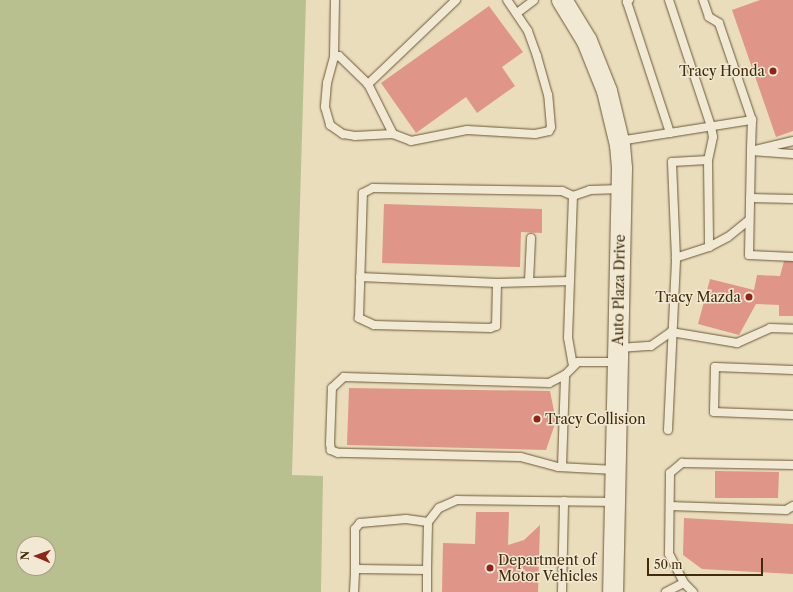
<!DOCTYPE html>
<style>
body{margin:0}
#map{position:relative;width:793px;height:592px;overflow:hidden;background:#eaddbc;font-family:"Libre Caslon Text",serif}
div>[style]{position:absolute}
[style*='--x']{left:calc(var(--x)*1px);top:calc(var(--y)*1px);width:calc(var(--w)*1px);rotate:calc(var(--a)*1deg)}
.green>*{inset:0;background:#b8c08f}
.building>*{inset:0;background:#e09589}
.roads{filter:drop-shadow(0 0 1px #6b5838) drop-shadow(0 0 1px #6b5838)}
.service>*{height:8px;margin:-4px;padding:0 4px;transform-origin:4px;border-radius:4px;background:#f1e9d3}
.tertiary>*{height:20px;margin:-10px;padding:0 10px;transform-origin:10px;border-radius:10px;background:#f1e9d3}
.dots>*{width:11px;height:11px;translate:-50% -50%;box-sizing:border-box;border:2px solid #f1e9d3;border-radius:50%}
span{translate:-50% -50%;white-space:nowrap;text-align:center;line-height:1.15;-webkit-text-stroke:3px #f1e9d3;paint-order:stroke}
.poi-label{font-size:14px;color:#412b0c}
.right{translate:-100% -50%;text-align:right}
.left{translate:0 -50%;text-align:left}
.street-label{font-size:14px;color:#412b0c}
.north{position:absolute;left:16px;top:536px;width:40px;height:40px;box-sizing:border-box;background:#f1e9d3;border:1px solid #ab9d83;border-radius:50%;rotate:272deg;font-size:11px;font-weight:700;line-height:16px;text-align:center;color:#412b0c}
.north::after{content:'';display:block;margin:auto;width:14px;height:18px;background:#8f2418;clip-path:polygon(50% 0,100% 100%,50% 72%,0 100%)}
.scale{position:absolute;left:647px;top:558px;width:116px;height:18px;box-sizing:border-box;border:2px solid #412b0c;border-top:0;padding-left:5px;font-size:12px;line-height:14px;white-space:nowrap;color:#412b0c;-webkit-text-stroke:3px #f1e9d3;paint-order:stroke}
</style>
<div id="map">
<div class="green">
<i style="clip-path:polygon(evenodd,0 0,306px 0,292px 475px,323px 476px,321px 592px,0 592px,0 0,24px 544px,48px 544px,48px 568px,24px 568px,24px 544px)"></i>
</div>
<div class="building">
<i style="clip-path:polygon(760px 0,793px 0,793px 131px,776px 137px,732px 10px)"></i>
<i style="clip-path:polygon(489px 6px,523px 52px,502px 67px,515px 86px,477px 113px,466px 97px,416px 133px,381px 83px)"></i>
<i style="clip-path:polygon(384px 204px,542px 209px,542px 233px,521px 232px,520px 267px,382px 263px)"></i>
<i style="clip-path:polygon(784px 261px,793px 261px,793px 316px,779px 316px,779px 305px,756px 304px,739px 335px,698px 324px,710px 279px,754px 290px,757px 275px,780px 276px)"></i>
<i style="clip-path:polygon(349px 388px,550px 391px,556px 421px,546px 450px,347px 445px)"></i>
<i style="clip-path:polygon(715px 471px,779px 472px,778px 498px,715px 498px)"></i>
<i style="clip-path:polygon(476px 512px,509px 512px,508px 545px,524px 540px,540px 525px,538px 592px,442px 592px,443px 543px,475px 544px)"></i>
<i style="clip-path:polygon(684px 518px,793px 524px,793px 574px,702px 569px,683px 555px)"></i>
</div>
<div class="roads">
<div class="service">
<i style="--x:456;--y:0;--w:122;--a:136.3"></i>
<i style="--x:368;--y:84;--w:40;--a:-136"></i>
<i style="--x:339;--y:56;--w:5;--a:169"></i>
<i style="--x:334;--y:57;--w:27;--a:105"></i>
<i style="--x:327;--y:83;--w:24;--a:95"></i>
<i style="--x:325;--y:107;--w:19;--a:74"></i>
<i style="--x:330;--y:125;--w:16;--a:35"></i>
<i style="--x:343;--y:134;--w:12;--a:9"></i>
<i style="--x:355;--y:136;--w:38;--a:-3"></i>
<i style="--x:393;--y:134;--w:19;--a:21"></i>
<i style="--x:411;--y:141;--w:57;--a:-11.1"></i>
<i style="--x:467;--y:130;--w:68;--a:3.4"></i>
<i style="--x:535;--y:134;--w:14;--a:-12"></i>
<i style="--x:549;--y:131;--w:4;--a:-63"></i>
<i style="--x:551;--y:127;--w:32;--a:-95"></i>
<i style="--x:548;--y:95;--w:41;--a:-105.8"></i>
<i style="--x:537;--y:56;--w:27;--a:-110"></i>
<i style="--x:528;--y:31;--w:37;--a:-124"></i>
<i style="--x:629;--y:0;--w:3;--a:135"></i>
<i style="--x:627;--y:2;--w:138;--a:71.8"></i>
<i style="--x:669;--y:0;--w:133;--a:71.6"></i>
<i style="--x:711;--y:126;--w:11;--a:80"></i>
<i style="--x:713;--y:137;--w:24;--a:102"></i>
<i style="--x:517;--y:13;--w:21;--a:-37"></i>
<i style="--x:334;--y:57;--w:57;--a:-89"></i>
<i style="--x:368;--y:84;--w:56;--a:63.4"></i>
<i style="--x:752;--y:120;--w:31;--a:92"></i>
<i style="--x:751;--y:151;--w:42;--a:4.1"></i>
<i style="--x:619;--y:141;--w:135;--a:-9"></i>
<i style="--x:752;--y:120;--w:102;--a:-108.8"></i>
<i style="--x:719;--y:23;--w:12;--a:-149"></i>
<i style="--x:709;--y:17;--w:18;--a:-109"></i>
<i style="--x:793;--y:141;--w:43;--a:166.6"></i>
<i style="--x:751;--y:151;--w:104;--a:91.1"></i>
<i style="--x:749;--y:255;--w:44;--a:2.6"></i>
<i style="--x:750;--y:198;--w:43;--a:1.3"></i>
<i style="--x:709;--y:247;--w:21;--a:-28"></i>
<i style="--x:728;--y:237;--w:27;--a:-39"></i>
<i style="--x:360;--y:277;--w:137;--a:2.5"></i>
<i style="--x:529;--y:281;--w:43;--a:-87.3"></i>
<i style="--x:570;--y:281;--w:73;--a:178.4"></i>
<i style="--x:497;--y:283;--w:43;--a:91.3"></i>
<i style="--x:496;--y:326;--w:6;--a:162"></i>
<i style="--x:490;--y:328;--w:116;--a:-178.5"></i>
<i style="--x:374;--y:325;--w:17;--a:-155"></i>
<i style="--x:359;--y:318;--w:125;--a:-88.2"></i>
<i style="--x:363;--y:193;--w:11;--a:-27"></i>
<i style="--x:373;--y:188;--w:189;--a:0.9"></i>
<i style="--x:562;--y:191;--w:12;--a:24"></i>
<i style="--x:619;--y:348;--w:32;--a:-4"></i>
<i style="--x:651;--y:346;--w:24;--a:-35"></i>
<i style="--x:671;--y:332;--w:67;--a:9.5"></i>
<i style="--x:737;--y:343;--w:36;--a:-24"></i>
<i style="--x:770;--y:328;--w:23;--a:2"></i>
<i style="--x:573;--y:366;--w:28;--a:-100"></i>
<i style="--x:568;--y:338;--w:142;--a:-88"></i>
<i style="--x:573;--y:196;--w:18;--a:-19"></i>
<i style="--x:590;--y:190;--w:31;--a:-2"></i>
<i style="--x:793;--y:370;--w:78;--a:-177.8"></i>
<i style="--x:715;--y:367;--w:45;--a:91.3"></i>
<i style="--x:714;--y:412;--w:79;--a:2.2"></i>
<i style="--x:668;--y:430;--w:172;--a:-87.3"></i>
<i style="--x:676;--y:258;--w:96;--a:-92.4"></i>
<i style="--x:672;--y:162;--w:36;--a:-3"></i>
<i style="--x:708;--y:160;--w:87;--a:89.3"></i>
<i style="--x:709;--y:247;--w:35;--a:162"></i>
<i style="--x:562;--y:467;--w:92;--a:-88.1"></i>
<i style="--x:615;--y:470;--w:57;--a:-177"></i>
<i style="--x:558;--y:467;--w:39;--a:-165"></i>
<i style="--x:520;--y:457;--w:182;--a:-178.7"></i>
<i style="--x:338;--y:453;--w:8;--a:-157"></i>
<i style="--x:331;--y:450;--w:6;--a:-99"></i>
<i style="--x:330;--y:444;--w:56;--a:-88"></i>
<i style="--x:332;--y:388;--w:16;--a:-43"></i>
<i style="--x:344;--y:377;--w:205;--a:1.7"></i>
<i style="--x:549;--y:383;--w:18;--a:-27"></i>
<i style="--x:565;--y:375;--w:18;--a:-45"></i>
<i style="--x:578;--y:362;--w:40;--a:0"></i>
<i style="--x:670;--y:506;--w:116;--a:2"></i>
<i style="--x:786;--y:510;--w:8;--a:-30"></i>
<i style="--x:355;--y:571;--w:42;--a:-90"></i>
<i style="--x:355;--y:529;--w:8;--a:-50"></i>
<i style="--x:360;--y:523;--w:46;--a:-5"></i>
<i style="--x:406;--y:519;--w:22;--a:8"></i>
<i style="--x:354;--y:592;--w:21;--a:-87"></i>
<i style="--x:355;--y:571;--w:4;--a:-34"></i>
<i style="--x:358;--y:569;--w:69;--a:0.8"></i>
<i style="--x:427;--y:570;--w:48;--a:-88.8"></i>
<i style="--x:428;--y:522;--w:18;--a:-52"></i>
<i style="--x:439;--y:508;--w:20;--a:-24"></i>
<i style="--x:457;--y:500;--w:157;--a:0.7"></i>
<i style="--x:427;--y:592;--w:22;--a:-90"></i>
<i style="--x:562;--y:592;--w:91;--a:-88.7"></i>
<i style="--x:666;--y:592;--w:20;--a:-27"></i>
<i style="--x:693;--y:592;--w:13;--a:-135"></i>
<i style="--x:684;--y:583;--w:33;--a:-117"></i>
<i style="--x:669;--y:554;--w:81;--a:-89.3"></i>
<i style="--x:670;--y:473;--w:16;--a:-40"></i>
<i style="--x:682;--y:463;--w:111;--a:1"></i>
</div>
<div class="tertiary">
<i style="--x:562;--y:0;--w:48;--a:58.6"></i>
<i style="--x:587;--y:41;--w:54;--a:68.2"></i>
<i style="--x:607;--y:91;--w:56;--a:76.5"></i>
<i style="--x:620;--y:145;--w:23;--a:85"></i>
<i style="--x:622;--y:168;--w:424;--a:91.2"></i>
</div>
</div>
<div class="dots">
<i style="left:773px;top:71px;background:#8f2418"></i>
<i style="left:749px;top:297px;background:#8f2418"></i>
<i style="left:537px;top:419px;background:#8f2418"></i>
<i style="left:490px;top:568px;background:#8f2418"></i>
</div>
<div class="poi-label">
<span class="right" style="left:765px;top:71px">Tracy Honda</span>
<span class="right" style="left:741px;top:297px">Tracy Mazda</span>
<span class="left" style="left:545px;top:419px">Tracy Collision</span>
<span class="left" style="left:498px;top:568px">Department of<br>Motor Vehicles</span>
</div>
<div class="street-label">
<span style="left:619px;top:290px;rotate:-89deg">Auto Plaza Drive</span>
</div>
<div class="north">N</div>
<div class="scale">50 m</div>
</div>
